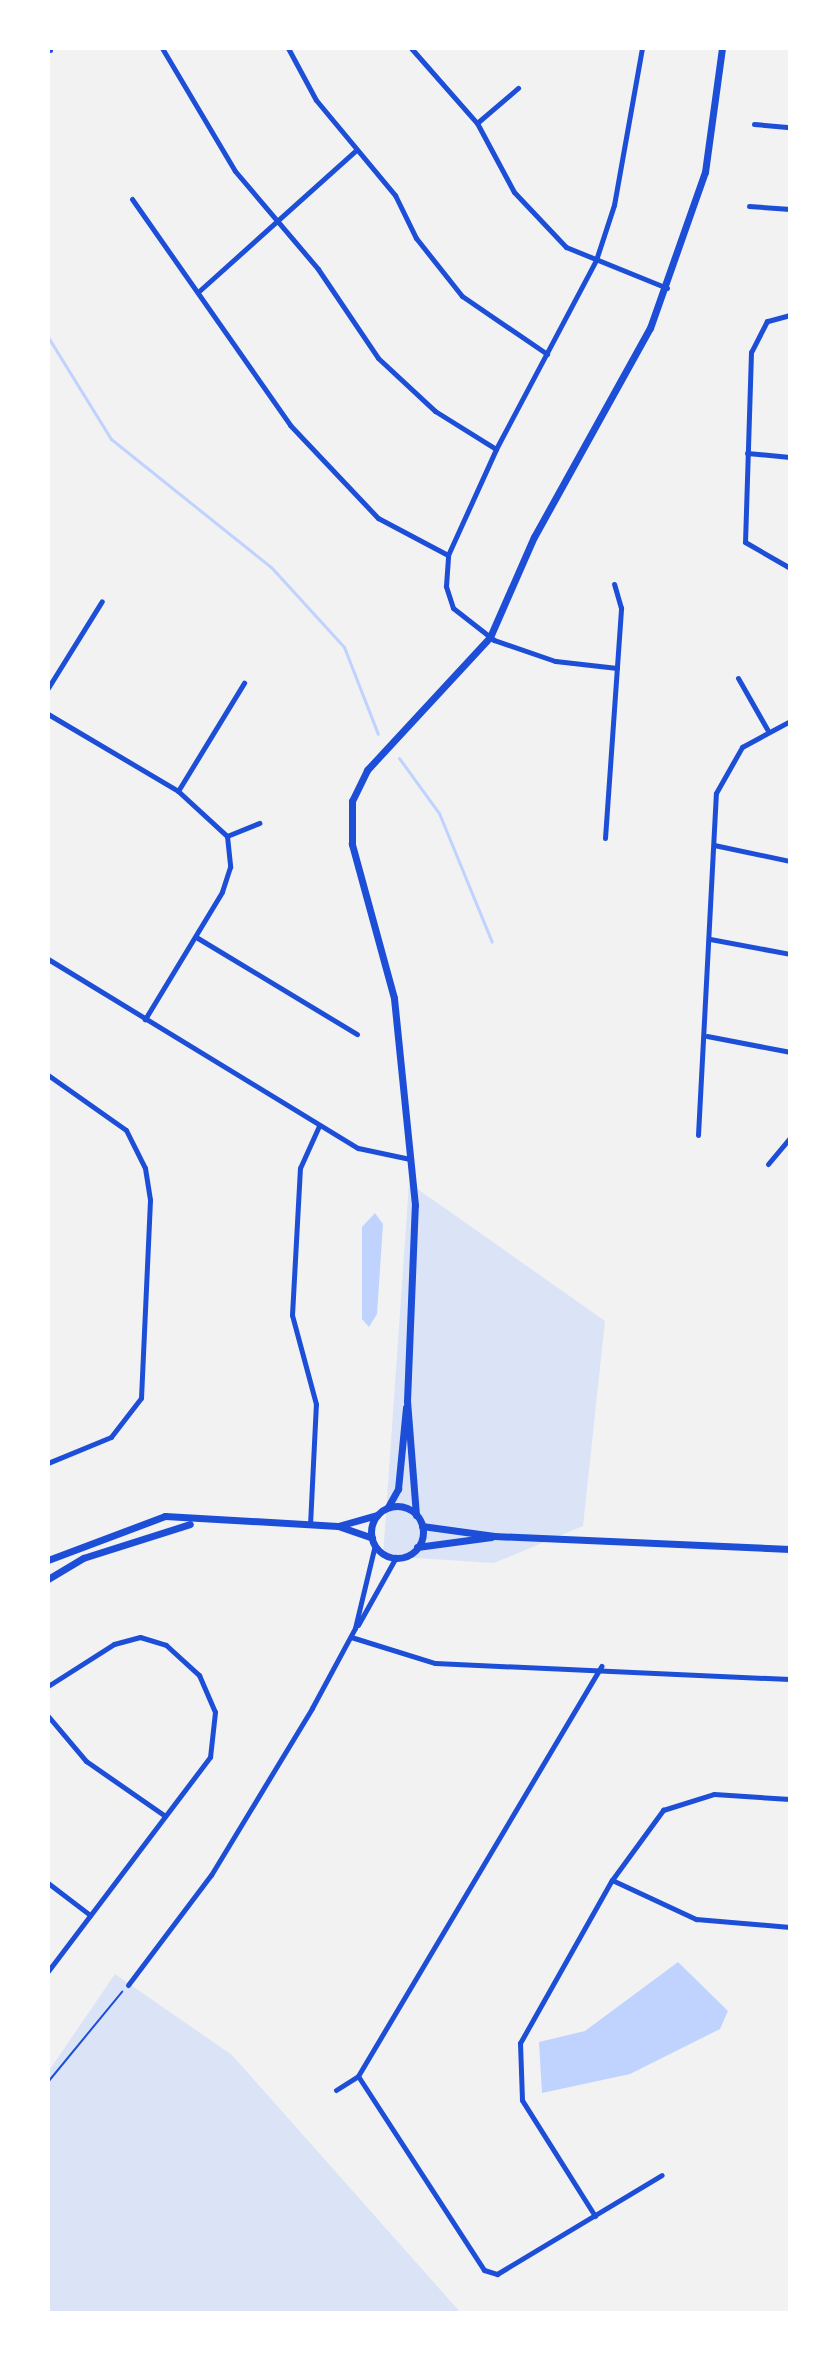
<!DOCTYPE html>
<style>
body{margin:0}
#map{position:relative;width:838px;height:2361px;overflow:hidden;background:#f2f2f2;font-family:"Roboto Condensed",sans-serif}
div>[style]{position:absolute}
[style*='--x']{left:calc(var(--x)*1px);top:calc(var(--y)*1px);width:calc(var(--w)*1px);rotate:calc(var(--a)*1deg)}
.green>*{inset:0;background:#dbe4f7}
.water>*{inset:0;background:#bfd3fe}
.stream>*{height:3px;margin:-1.5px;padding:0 1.5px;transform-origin:1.5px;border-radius:1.5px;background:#bfd3fe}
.path>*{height:2px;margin:-1px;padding:0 1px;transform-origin:1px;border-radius:1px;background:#1d4ed8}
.minor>*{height:5px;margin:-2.5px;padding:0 2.5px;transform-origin:2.5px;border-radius:2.5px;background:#1d4ed8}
.tertiary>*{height:7px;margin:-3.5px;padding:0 3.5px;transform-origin:3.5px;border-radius:3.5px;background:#1d4ed8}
.tertiary>.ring{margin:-3.5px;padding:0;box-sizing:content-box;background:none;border:7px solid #1d4ed8;border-radius:50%}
span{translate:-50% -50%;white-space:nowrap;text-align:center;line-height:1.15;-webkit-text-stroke:6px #fff;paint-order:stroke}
.frame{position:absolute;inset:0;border:50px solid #fff;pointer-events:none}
</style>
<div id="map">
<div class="green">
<i style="clip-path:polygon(409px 1183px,605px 1321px,583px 1526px,494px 1563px,383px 1556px)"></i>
<i style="clip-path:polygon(115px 1974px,232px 2055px,461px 2313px,48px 2313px,48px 2072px)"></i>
</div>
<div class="water">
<i style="clip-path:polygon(375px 1213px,383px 1224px,377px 1314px,369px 1327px,362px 1319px,362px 1227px)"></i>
<i style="clip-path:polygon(678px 1962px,728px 2011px,720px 2029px,630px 2074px,542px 2093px,539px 2042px,585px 2031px)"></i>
</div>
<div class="stream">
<i style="--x:48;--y:337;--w:120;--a:58.3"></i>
<i style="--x:111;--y:439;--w:205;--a:38.7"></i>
<i style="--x:271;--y:567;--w:108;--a:47.6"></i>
<i style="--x:344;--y:647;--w:93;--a:68.7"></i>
<i style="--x:399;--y:758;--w:68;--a:54"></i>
<i style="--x:439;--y:813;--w:139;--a:67.7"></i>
</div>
<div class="path">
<i style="--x:48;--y:2082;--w:117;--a:-50.6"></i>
</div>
<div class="minor">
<i style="--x:162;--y:48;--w:143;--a:59.3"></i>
<i style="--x:235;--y:171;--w:128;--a:49.7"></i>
<i style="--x:318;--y:269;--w:107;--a:56"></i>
<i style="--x:378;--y:358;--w:78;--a:42.9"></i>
<i style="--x:435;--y:411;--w:72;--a:31.9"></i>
<i style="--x:288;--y:48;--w:59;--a:61.7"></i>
<i style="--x:316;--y:100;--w:124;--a:50.3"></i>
<i style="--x:395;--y:195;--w:48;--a:64"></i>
<i style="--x:416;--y:238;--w:74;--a:51.6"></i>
<i style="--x:462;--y:296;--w:103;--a:34.3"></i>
<i style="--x:411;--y:48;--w:100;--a:48.7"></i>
<i style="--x:477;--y:123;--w:78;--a:61.8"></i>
<i style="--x:514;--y:192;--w:76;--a:46.6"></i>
<i style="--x:566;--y:247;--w:109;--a:22.1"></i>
<i style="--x:50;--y:50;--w:2;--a:-90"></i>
<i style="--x:477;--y:123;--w:54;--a:-40.5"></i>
<i style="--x:754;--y:124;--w:36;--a:5"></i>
<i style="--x:132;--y:199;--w:276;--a:55"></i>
<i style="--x:290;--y:425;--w:128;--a:46.6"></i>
<i style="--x:378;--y:518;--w:79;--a:27.9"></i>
<i style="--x:749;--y:206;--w:41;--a:4.2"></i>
<i style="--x:198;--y:292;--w:212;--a:-41.9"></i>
<i style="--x:790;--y:315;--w:24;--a:165"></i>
<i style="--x:767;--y:321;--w:35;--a:117"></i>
<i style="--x:751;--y:352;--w:190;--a:91.8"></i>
<i style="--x:745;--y:542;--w:52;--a:30"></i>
<i style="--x:747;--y:453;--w:43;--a:5.3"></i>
<i style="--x:617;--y:668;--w:62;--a:-173.6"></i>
<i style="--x:555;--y:661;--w:65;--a:-161"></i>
<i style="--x:494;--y:640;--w:52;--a:-142"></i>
<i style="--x:453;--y:608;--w:23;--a:-108"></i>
<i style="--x:446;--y:586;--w:31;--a:-86"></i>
<i style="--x:448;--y:555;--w:116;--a:-65.6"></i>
<i style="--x:496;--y:449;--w:214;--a:-62.1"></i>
<i style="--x:596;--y:260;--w:58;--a:-71.9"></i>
<i style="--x:614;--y:205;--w:159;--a:-79.9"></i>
<i style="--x:738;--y:678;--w:59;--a:60.4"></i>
<i style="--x:48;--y:688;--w:102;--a:-58.2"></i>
<i style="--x:48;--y:714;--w:151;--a:30.6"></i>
<i style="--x:178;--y:791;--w:67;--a:42.6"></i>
<i style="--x:227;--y:836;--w:31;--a:84"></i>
<i style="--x:230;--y:867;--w:26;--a:108"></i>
<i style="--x:222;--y:892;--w:149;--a:121.2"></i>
<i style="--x:178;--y:791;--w:127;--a:-58.6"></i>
<i style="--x:227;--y:836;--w:35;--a:-22"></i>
<i style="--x:605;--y:838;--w:231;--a:-86"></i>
<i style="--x:621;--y:608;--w:25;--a:-106"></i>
<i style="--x:714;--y:845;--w:78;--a:11.9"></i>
<i style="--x:196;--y:937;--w:188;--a:31.1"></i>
<i style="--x:710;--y:939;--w:81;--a:10.6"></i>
<i style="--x:48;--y:959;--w:363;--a:31.4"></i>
<i style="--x:358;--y:1148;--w:53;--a:11.9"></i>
<i style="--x:707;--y:1036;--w:85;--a:10.9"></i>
<i style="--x:48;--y:1075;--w:95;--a:35.2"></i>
<i style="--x:126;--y:1130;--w:42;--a:63.4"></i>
<i style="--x:145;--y:1168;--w:32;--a:81"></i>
<i style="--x:150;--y:1200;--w:198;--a:92.6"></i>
<i style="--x:141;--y:1398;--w:49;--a:127.6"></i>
<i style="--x:111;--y:1437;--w:68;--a:157.6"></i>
<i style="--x:698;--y:1135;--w:342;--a:-87"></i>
<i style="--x:716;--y:793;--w:53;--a:-60.5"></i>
<i style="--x:742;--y:747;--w:55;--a:-28.4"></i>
<i style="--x:768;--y:1164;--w:34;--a:-50"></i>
<i style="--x:310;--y:1525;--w:121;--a:-87.2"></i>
<i style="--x:316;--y:1404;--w:92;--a:-105.1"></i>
<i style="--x:292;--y:1315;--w:147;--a:-86.9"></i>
<i style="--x:300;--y:1168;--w:46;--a:-65.7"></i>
<i style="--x:358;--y:1625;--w:78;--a:-60.8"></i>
<i style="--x:351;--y:1637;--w:88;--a:17.2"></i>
<i style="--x:435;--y:1663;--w:355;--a:2.6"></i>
<i style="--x:48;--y:1686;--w:78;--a:-32.5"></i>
<i style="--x:114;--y:1644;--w:27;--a:-15"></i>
<i style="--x:140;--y:1637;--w:27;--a:17"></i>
<i style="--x:166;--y:1645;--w:45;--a:42.3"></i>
<i style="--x:199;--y:1675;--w:40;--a:66.6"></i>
<i style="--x:215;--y:1712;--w:45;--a:96.3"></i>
<i style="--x:210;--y:1757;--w:268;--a:127.1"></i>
<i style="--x:48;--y:1716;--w:59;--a:49.8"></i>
<i style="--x:86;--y:1761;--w:96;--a:34.8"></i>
<i style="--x:612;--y:1880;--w:93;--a:24.9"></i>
<i style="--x:696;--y:1919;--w:94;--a:4.9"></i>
<i style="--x:48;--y:1883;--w:53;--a:37.3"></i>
<i style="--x:128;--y:1985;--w:138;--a:-53"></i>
<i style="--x:211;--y:1875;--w:195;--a:-58.8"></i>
<i style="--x:312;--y:1708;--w:91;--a:-61.7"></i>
<i style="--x:355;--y:1628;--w:85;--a:-76.5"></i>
<i style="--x:358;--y:2076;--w:231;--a:57"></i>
<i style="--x:484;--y:2270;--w:14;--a:17"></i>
<i style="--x:497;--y:2274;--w:192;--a:-31"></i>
<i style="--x:336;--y:2090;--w:26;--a:-32"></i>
<i style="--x:358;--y:2076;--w:477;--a:-59.3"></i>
<i style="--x:595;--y:2216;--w:137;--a:-122.2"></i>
<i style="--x:522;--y:2100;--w:57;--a:-92"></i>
<i style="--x:520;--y:2043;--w:187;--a:-60.6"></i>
<i style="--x:612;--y:1880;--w:87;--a:-53.9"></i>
<i style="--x:663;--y:1810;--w:53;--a:-17.4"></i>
<i style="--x:714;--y:1794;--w:76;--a:3.8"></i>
</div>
<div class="tertiary">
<i class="ring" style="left:371px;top:1506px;width:45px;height:45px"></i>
<i style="--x:388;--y:1507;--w:21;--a:-61"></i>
<i style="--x:398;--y:1489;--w:82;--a:-84.4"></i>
<i style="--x:416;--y:1515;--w:114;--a:-94.5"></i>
<i style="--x:407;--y:1401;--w:196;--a:-87.7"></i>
<i style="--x:415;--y:1205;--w:208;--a:-95.8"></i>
<i style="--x:394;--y:998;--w:160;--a:-105.3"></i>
<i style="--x:352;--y:844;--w:43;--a:-90"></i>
<i style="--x:352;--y:801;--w:34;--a:-64"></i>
<i style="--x:367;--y:770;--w:181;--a:-47.2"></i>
<i style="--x:490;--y:637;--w:109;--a:-66.3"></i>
<i style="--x:534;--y:537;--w:239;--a:-61"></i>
<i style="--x:650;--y:328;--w:165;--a:-70.6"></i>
<i style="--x:705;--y:172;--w:125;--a:-82.2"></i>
<i style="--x:338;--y:1526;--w:41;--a:-15.8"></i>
<i style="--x:422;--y:1526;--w:73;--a:7.9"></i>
<i style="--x:494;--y:1536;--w:296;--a:2.5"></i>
<i style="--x:417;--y:1547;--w:75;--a:-7.7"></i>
<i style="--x:48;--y:1560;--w:125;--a:-20.6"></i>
<i style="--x:165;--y:1516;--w:173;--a:3.3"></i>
<i style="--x:338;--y:1526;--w:36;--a:19"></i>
<i style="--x:48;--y:1579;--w:41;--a:-31"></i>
<i style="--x:83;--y:1558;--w:112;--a:-17.6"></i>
</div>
<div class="frame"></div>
</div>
